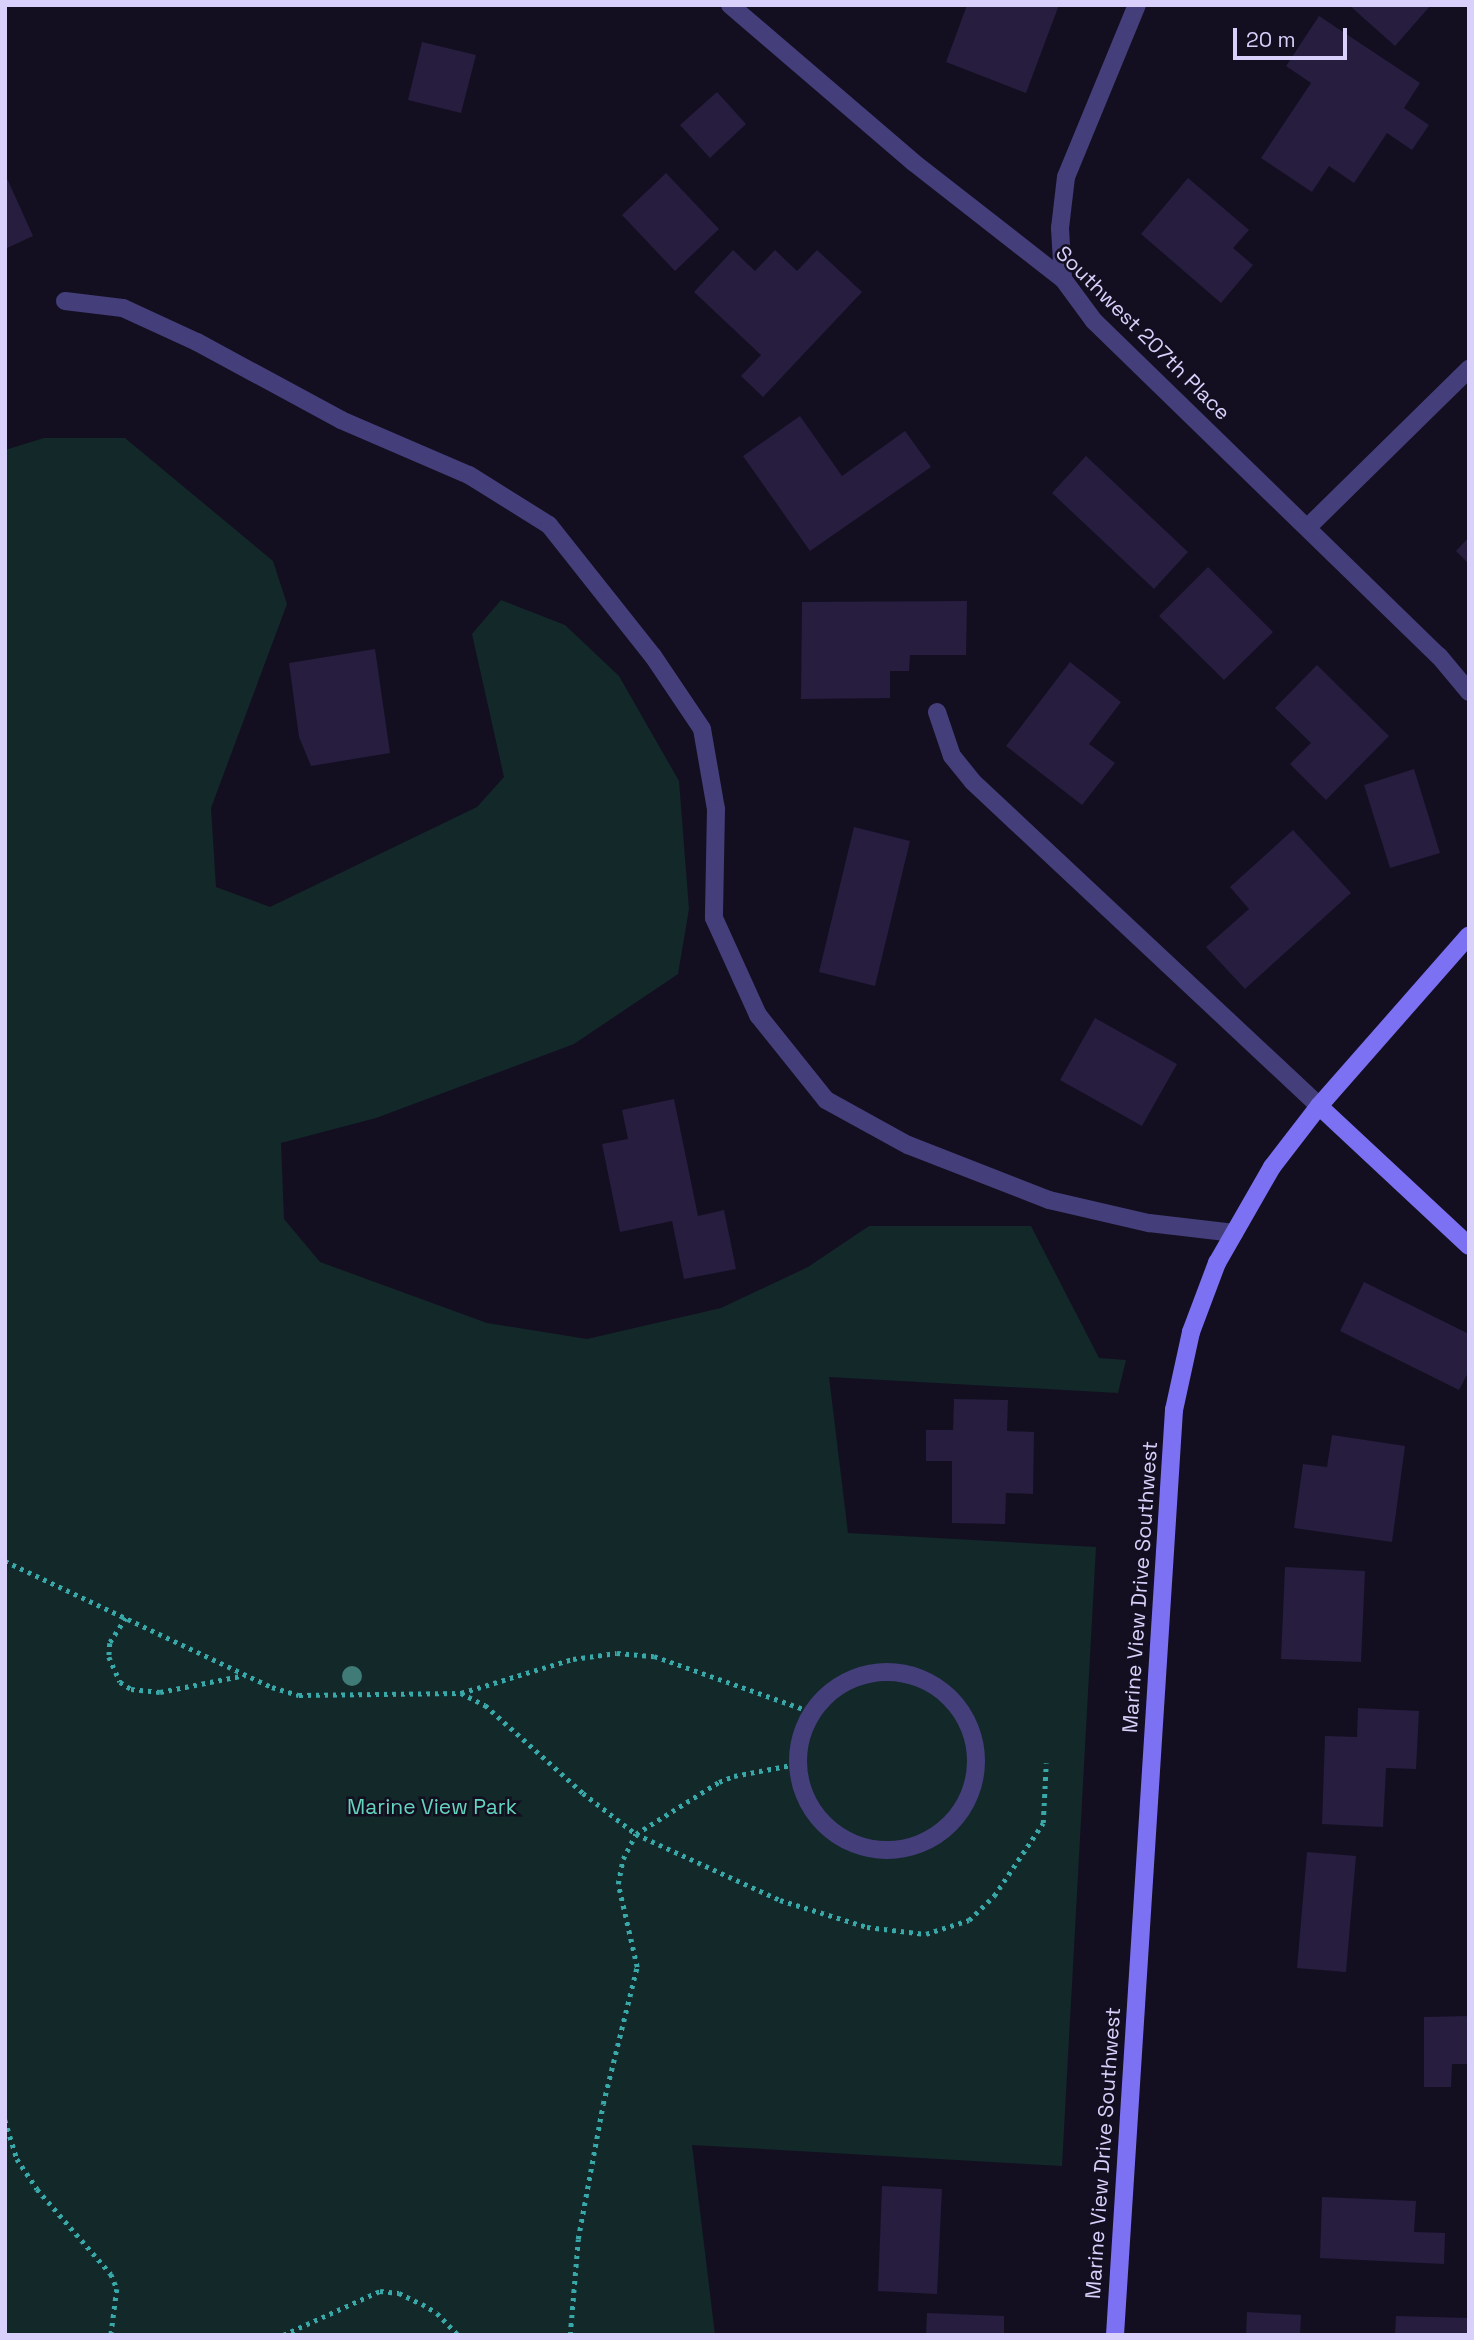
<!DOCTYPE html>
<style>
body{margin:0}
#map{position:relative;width:1474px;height:2340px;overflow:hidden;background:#130f20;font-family:"Space Grotesk",sans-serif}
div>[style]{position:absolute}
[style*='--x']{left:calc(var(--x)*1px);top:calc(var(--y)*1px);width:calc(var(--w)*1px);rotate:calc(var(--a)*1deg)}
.green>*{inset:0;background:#122829}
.building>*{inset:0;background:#261d3f}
.path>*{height:4.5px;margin-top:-2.25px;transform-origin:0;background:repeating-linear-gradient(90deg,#38a8a8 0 3.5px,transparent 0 8.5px)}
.lane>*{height:18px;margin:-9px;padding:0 9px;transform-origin:9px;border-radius:9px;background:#443e7b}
.lane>.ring{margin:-9px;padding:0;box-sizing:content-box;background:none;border:18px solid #443e7b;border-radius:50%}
.street>*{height:18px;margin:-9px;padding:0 9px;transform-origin:9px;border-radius:9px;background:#443e7b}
.secondary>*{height:18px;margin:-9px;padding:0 9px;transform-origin:9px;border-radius:9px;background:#7c71f3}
.trees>*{width:20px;height:20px;margin:-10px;border-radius:50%;background:#407b77}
span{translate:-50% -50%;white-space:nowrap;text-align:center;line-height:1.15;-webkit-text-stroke:5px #130f20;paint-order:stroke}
.street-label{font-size:21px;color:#d9d1fb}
.park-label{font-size:21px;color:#64d4bf}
.frame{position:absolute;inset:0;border:7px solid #d9d1fb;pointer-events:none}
.scale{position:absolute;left:1233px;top:28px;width:114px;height:32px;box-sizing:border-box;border:4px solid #d9d1fb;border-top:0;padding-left:9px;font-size:21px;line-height:24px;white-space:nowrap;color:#d9d1fb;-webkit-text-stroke:5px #130f20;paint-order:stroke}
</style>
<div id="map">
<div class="green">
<i style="clip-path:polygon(44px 438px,125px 438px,273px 561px,287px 604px,211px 808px,216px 887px,270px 907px,477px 807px,504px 777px,472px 634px,501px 600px,565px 625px,619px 676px,679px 781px,689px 909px,678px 974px,574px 1044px,376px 1118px,281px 1143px,284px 1219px,320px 1262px,487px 1323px,587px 1339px,721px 1308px,808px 1267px,869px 1226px,1031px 1226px,1099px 1358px,1126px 1360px,1118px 1393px,829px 1377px,848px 1533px,1096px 1547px,1062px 2166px,692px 2145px,715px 2335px,5px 2335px,5px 450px)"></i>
</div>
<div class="building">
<i style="clip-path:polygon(967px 5px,1059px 5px,1026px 93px,946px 62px)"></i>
<i style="clip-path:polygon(1349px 5px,1431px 5px,1395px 46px)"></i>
<i style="clip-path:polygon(1319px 16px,1420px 83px,1404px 108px,1429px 125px,1412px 150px,1387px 133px,1354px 183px,1329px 166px,1312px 192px,1261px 158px,1311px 83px,1286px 66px)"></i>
<i style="clip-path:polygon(422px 42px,476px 55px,461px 113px,408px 100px)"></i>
<i style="clip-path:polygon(717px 92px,746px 124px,710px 158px,680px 125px)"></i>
<i style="clip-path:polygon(666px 173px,719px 229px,675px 271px,622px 215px)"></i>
<i style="clip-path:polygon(5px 174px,33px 236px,5px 249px)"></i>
<i style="clip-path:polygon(1188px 178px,1249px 230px,1233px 248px,1253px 265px,1221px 303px,1141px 234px)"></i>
<i style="clip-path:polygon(733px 250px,755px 271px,775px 250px,797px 271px,817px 250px,862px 292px,763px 397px,741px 376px,761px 355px,694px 292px)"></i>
<i style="clip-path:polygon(800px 416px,842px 476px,905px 431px,931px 467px,810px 551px,743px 456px)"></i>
<i style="clip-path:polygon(1086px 456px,1188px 552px,1154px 589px,1052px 493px)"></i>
<i style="clip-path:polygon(1469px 537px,1469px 564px,1456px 551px)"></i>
<i style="clip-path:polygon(1208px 567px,1273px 632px,1224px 680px,1159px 616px)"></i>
<i style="clip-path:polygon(967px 601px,966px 655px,910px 655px,909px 671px,890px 671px,890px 698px,801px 699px,802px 602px)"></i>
<i style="clip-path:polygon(375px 649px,390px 753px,311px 766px,299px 737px,289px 663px)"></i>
<i style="clip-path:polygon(1070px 662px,1121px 702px,1089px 744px,1115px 763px,1082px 805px,1006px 746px)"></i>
<i style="clip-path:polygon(1317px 665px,1389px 736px,1326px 800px,1290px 764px,1311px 743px,1275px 708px)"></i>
<i style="clip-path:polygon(1414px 769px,1440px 853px,1390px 868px,1364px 785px)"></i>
<i style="clip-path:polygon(854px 827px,910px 841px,875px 986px,819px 972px)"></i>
<i style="clip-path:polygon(1293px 830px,1351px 893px,1245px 989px,1206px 947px,1249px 909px,1230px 887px)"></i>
<i style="clip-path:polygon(1095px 1018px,1177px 1064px,1142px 1126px,1060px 1080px)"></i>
<i style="clip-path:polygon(674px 1099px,698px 1216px,724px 1210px,736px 1269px,684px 1279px,672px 1221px,620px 1232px,602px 1144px,628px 1139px,622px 1110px)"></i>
<i style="clip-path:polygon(1364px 1282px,1469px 1334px,1469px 1371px,1459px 1390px,1340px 1331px)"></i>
<i style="clip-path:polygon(954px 1399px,1008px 1400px,1007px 1431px,1034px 1432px,1033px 1494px,1006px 1493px,1005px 1524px,952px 1523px,952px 1461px,926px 1461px,926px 1430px,953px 1430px)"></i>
<i style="clip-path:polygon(1332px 1435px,1405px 1446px,1392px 1542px,1294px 1528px,1303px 1464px,1327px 1467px)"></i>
<i style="clip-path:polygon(1285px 1567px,1365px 1571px,1361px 1662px,1281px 1659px)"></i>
<i style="clip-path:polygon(1358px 1708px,1419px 1711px,1416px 1769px,1386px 1768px,1383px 1827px,1322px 1824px,1325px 1736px,1357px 1737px)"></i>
<i style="clip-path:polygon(1307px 1852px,1356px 1856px,1346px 1972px,1297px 1968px)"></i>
<i style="clip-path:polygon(1469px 2016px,1469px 2064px,1452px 2064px,1451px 2087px,1424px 2087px,1424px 2017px)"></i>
<i style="clip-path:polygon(882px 2186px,942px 2189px,937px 2294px,878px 2291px)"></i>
<i style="clip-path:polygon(1322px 2197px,1416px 2201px,1414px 2232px,1445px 2233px,1444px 2264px,1320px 2258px)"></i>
<i style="clip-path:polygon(1247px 2312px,1301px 2315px,1300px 2335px,1246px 2335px)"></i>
<i style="clip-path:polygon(927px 2313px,1004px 2316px,1004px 2335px,926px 2335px)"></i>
<i style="clip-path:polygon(1396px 2316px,1469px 2318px,1469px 2335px,1395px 2335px)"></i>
</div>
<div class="path">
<i style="--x:5;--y:1561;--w:295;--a:25.3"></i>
<i style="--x:272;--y:1687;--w:28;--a:17"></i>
<i style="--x:299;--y:1695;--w:162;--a:-0.7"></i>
<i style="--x:461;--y:1693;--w:27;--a:27"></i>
<i style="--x:485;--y:1705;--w:132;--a:41.9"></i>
<i style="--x:583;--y:1793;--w:67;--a:37.7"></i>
<i style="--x:636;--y:1834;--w:158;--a:24.6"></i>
<i style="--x:780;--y:1900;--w:91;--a:17.2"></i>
<i style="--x:867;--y:1927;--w:59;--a:6.8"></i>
<i style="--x:926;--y:1934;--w:45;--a:-18"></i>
<i style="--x:969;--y:1920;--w:35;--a:-44"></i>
<i style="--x:994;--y:1896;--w:88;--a:-56.1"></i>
<i style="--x:1043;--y:1823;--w:60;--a:-87.1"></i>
<i style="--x:126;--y:1618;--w:30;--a:123"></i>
<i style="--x:110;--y:1643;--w:14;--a:94"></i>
<i style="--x:109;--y:1657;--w:27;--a:66"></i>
<i style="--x:120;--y:1682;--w:13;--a:32"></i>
<i style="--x:131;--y:1689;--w:29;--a:6"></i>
<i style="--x:160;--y:1692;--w:87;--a:-11.3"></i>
<i style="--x:461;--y:1693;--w:117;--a:-16.9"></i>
<i style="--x:573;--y:1659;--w:44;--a:-7.8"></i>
<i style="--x:617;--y:1653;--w:37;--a:5"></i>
<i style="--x:654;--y:1656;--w:168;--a:19.5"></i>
<i style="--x:5;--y:2120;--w:41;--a:72.9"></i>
<i style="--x:17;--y:2159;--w:36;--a:56"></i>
<i style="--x:37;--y:2189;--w:113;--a:49"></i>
<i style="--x:111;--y:2274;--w:16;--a:68"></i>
<i style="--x:117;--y:2289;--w:46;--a:97.4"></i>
<i style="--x:283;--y:2335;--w:107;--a:-24.4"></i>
<i style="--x:380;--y:2291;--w:19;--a:6"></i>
<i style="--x:399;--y:2293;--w:25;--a:26"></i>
<i style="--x:422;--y:2304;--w:17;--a:31"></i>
<i style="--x:437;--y:2313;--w:30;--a:46"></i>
<i style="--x:570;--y:2335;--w:96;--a:-85.2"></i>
<i style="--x:578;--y:2239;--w:137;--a:-79.5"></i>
<i style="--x:603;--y:2104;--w:141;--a:-76.1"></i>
<i style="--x:637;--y:1967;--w:85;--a:-102.9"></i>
<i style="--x:618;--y:1884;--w:25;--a:-79"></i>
<i style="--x:623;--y:1859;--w:28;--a:-63"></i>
<i style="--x:636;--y:1834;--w:98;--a:-32.1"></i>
<i style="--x:719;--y:1782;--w:16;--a:-22"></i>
<i style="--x:734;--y:1776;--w:64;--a:-10.8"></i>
</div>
<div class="lane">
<i style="--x:65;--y:301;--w:58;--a:6.9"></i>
<i style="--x:123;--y:308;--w:81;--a:24.7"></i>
<i style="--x:197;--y:342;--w:164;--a:28.4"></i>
<i style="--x:341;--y:420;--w:139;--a:23.3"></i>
<i style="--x:469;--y:475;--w:94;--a:32"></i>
<i style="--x:549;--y:525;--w:167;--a:51.6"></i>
<i style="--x:653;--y:656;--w:88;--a:56.1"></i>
<i style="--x:702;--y:729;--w:81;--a:80.1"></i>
<i style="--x:716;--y:809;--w:109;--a:91.1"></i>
<i style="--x:714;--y:918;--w:107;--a:65.6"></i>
<i style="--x:758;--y:1015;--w:109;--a:51.3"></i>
<i style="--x:826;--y:1100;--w:94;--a:28.8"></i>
<i style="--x:908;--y:1145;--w:151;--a:21.3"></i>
<i style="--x:1049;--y:1200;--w:103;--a:13"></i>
<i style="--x:1149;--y:1223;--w:86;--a:6.7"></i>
<i style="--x:937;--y:712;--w:46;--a:71.2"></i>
<i style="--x:952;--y:756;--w:33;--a:51"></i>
<i style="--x:973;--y:782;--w:474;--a:43.1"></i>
<i class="ring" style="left:798px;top:1672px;width:160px;height:160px"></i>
</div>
<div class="street">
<i style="--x:730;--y:5;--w:241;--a:40.6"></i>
<i style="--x:913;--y:162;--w:190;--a:38"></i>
<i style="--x:1063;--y:279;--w:52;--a:53.6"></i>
<i style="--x:1094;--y:321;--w:481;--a:44.2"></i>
<i style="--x:1439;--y:656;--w:47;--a:50.2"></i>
<i style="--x:1063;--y:279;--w:51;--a:-93.4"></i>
<i style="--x:1060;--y:228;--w:51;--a:-83.3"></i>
<i style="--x:1066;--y:177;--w:186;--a:-67.6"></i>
<i style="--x:1308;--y:527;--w:226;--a:-44.5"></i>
</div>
<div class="secondary">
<i style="--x:1319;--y:1106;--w:205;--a:43"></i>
<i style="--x:1115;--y:2335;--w:927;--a:-86.35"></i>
<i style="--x:1174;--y:1410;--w:80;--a:-77.7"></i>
<i style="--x:1191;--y:1332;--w:74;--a:-69.4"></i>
<i style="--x:1217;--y:1263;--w:111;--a:-60.2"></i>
<i style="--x:1272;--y:1167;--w:77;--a:-52.4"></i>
<i style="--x:1319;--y:1106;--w:227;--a:-48.7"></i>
</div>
<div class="trees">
<i style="left:352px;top:1676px"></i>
</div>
<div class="street-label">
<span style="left:1143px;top:333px;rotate:45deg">Southwest 207th Place</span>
<span style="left:1140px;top:1587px;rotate:-86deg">Marine View Drive Southwest</span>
<span style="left:1103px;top:2153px;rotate:-86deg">Marine View Drive Southwest</span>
</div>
<div class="park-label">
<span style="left:432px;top:1807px">Marine View Park</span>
</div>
<div class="frame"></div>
<div class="scale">20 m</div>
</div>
